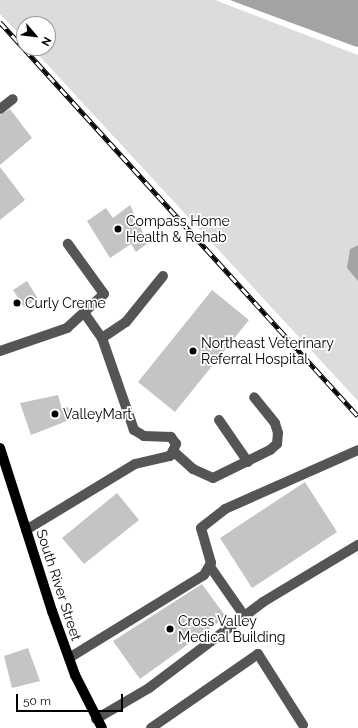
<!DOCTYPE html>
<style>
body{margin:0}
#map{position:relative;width:358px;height:728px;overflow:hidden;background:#fff;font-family:Raleway,sans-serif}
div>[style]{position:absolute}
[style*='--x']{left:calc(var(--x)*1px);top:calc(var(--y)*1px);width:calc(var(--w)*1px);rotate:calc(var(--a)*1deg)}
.green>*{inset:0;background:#dcdcdc}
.water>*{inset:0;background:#a3a3a3}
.building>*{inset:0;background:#c4c4c4}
.minor>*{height:10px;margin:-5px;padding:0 5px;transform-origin:5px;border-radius:5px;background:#555}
.major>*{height:10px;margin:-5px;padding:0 5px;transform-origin:5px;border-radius:5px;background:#000}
.rail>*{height:4.5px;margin-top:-2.25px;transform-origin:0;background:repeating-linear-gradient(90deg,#fff 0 9px,#000 0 18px);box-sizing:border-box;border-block:1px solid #000}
.dots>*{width:11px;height:11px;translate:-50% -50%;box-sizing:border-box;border:2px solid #fff;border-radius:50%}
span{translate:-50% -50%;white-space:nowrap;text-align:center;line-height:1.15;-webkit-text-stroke:3.5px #fff;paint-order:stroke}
.poi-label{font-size:14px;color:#000}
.left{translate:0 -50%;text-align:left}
.street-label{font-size:14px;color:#000}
.north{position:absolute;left:16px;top:16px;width:40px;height:40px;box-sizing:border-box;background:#fff;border:1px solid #999;border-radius:50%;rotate:118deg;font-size:11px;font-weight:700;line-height:16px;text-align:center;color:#000}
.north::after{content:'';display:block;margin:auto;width:14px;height:18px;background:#000;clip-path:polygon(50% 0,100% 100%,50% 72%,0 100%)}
.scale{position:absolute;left:16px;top:694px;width:107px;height:18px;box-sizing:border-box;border:2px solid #000;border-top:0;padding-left:5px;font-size:12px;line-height:14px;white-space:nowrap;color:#000;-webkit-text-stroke:3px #fff;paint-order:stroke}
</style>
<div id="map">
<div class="green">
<i style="clip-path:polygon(0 0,215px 0,358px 55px,358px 245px,350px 249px,348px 268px,358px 281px,358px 401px,32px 48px,48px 48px,48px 24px,24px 24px,24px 39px,0 14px)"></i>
</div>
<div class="water">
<i style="clip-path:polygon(230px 0,358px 0,358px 47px,354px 46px)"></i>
<i style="clip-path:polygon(358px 245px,358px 281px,347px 268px,350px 249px)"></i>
</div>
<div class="building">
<i style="clip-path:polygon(10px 109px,32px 138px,0 165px,0 115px)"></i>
<i style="clip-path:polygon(0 167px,25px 200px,0 220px)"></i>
<i style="clip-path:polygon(130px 205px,148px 243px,136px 252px,131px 244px,110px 258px,87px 221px,106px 208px,113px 218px)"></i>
<i style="clip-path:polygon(27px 281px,38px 299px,24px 307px,13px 290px)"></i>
<i style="clip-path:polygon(212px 290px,249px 320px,175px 412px,138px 382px)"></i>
<i style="clip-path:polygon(58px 395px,62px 409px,68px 407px,72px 419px,31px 435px,20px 403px)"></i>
<i style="clip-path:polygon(305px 482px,337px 532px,252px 588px,220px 538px)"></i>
<i style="clip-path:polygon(117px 493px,139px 520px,84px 564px,62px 538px)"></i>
<i style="clip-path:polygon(202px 584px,226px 617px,140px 679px,113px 641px)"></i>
<i style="clip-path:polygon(28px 648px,40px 681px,12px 688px,4px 656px)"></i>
</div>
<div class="minor">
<i style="--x:0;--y:109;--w:16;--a:-38"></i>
<i style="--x:85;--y:314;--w:29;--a:55"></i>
<i style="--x:0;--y:351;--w:71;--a:-18.9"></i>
<i style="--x:67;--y:328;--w:50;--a:-42.6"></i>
<i style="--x:104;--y:294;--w:62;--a:-125.8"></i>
<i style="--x:219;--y:420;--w:51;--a:55.4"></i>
<i style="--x:173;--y:451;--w:27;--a:42"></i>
<i style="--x:193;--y:469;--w:22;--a:24"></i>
<i style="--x:213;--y:478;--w:64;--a:-26.2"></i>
<i style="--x:270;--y:450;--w:9;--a:-41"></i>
<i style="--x:277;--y:444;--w:11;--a:-85"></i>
<i style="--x:278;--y:433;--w:10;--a:-107"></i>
<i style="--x:275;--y:423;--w:33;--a:-129"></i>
<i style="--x:26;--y:530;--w:127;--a:-31.2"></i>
<i style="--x:135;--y:464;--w:36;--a:-13"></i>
<i style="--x:170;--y:456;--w:6;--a:-59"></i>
<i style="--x:173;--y:451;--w:8;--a:-67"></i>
<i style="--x:176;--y:444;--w:9;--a:-126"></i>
<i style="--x:171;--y:437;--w:27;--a:-178"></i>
<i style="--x:144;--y:436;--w:12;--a:-149"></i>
<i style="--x:134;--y:430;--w:97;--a:-109.2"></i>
<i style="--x:102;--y:338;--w:29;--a:-34"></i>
<i style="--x:126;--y:322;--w:59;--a:-51.2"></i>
<i style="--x:211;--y:568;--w:60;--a:55.2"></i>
<i style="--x:69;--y:658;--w:158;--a:-31.6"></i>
<i style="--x:204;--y:575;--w:14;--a:-60"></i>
<i style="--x:211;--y:563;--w:36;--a:-106"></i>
<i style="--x:201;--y:528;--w:31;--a:-38"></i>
<i style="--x:225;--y:509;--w:145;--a:-23.9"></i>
<i style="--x:96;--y:719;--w:61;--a:-30.3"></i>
<i style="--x:149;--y:688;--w:143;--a:-37"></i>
<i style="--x:263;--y:602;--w:111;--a:-31"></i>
<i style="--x:151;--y:728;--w:130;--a:-34.7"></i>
<i style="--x:258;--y:654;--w:84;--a:57.6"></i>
</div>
<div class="major">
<i style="--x:0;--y:448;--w:171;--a:72.3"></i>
<i style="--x:52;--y:611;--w:68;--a:70.2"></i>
<i style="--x:75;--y:675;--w:59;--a:63"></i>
</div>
<div class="rail">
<i style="--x:0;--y:22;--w:532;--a:47.74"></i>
</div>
<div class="dots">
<i style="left:118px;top:229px;background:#000"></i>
<i style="left:17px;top:303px;background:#000"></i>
<i style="left:193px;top:351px;background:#000"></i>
<i style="left:55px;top:414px;background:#000"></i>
<i style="left:170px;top:629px;background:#000"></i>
</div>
<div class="poi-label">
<span class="left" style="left:126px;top:229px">Compass Home<br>Health &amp; Rehab</span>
<span class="left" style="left:25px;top:303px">Curly Creme</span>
<span class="left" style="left:201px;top:351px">Northeast Veterinary<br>Referral Hospital</span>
<span class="left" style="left:63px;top:414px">ValleyMart</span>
<span class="left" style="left:178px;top:629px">Cross Valley<br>Medical Building</span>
</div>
<div class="street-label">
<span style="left:59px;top:585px;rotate:72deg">South River Street</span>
</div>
<div class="north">N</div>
<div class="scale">50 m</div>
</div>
